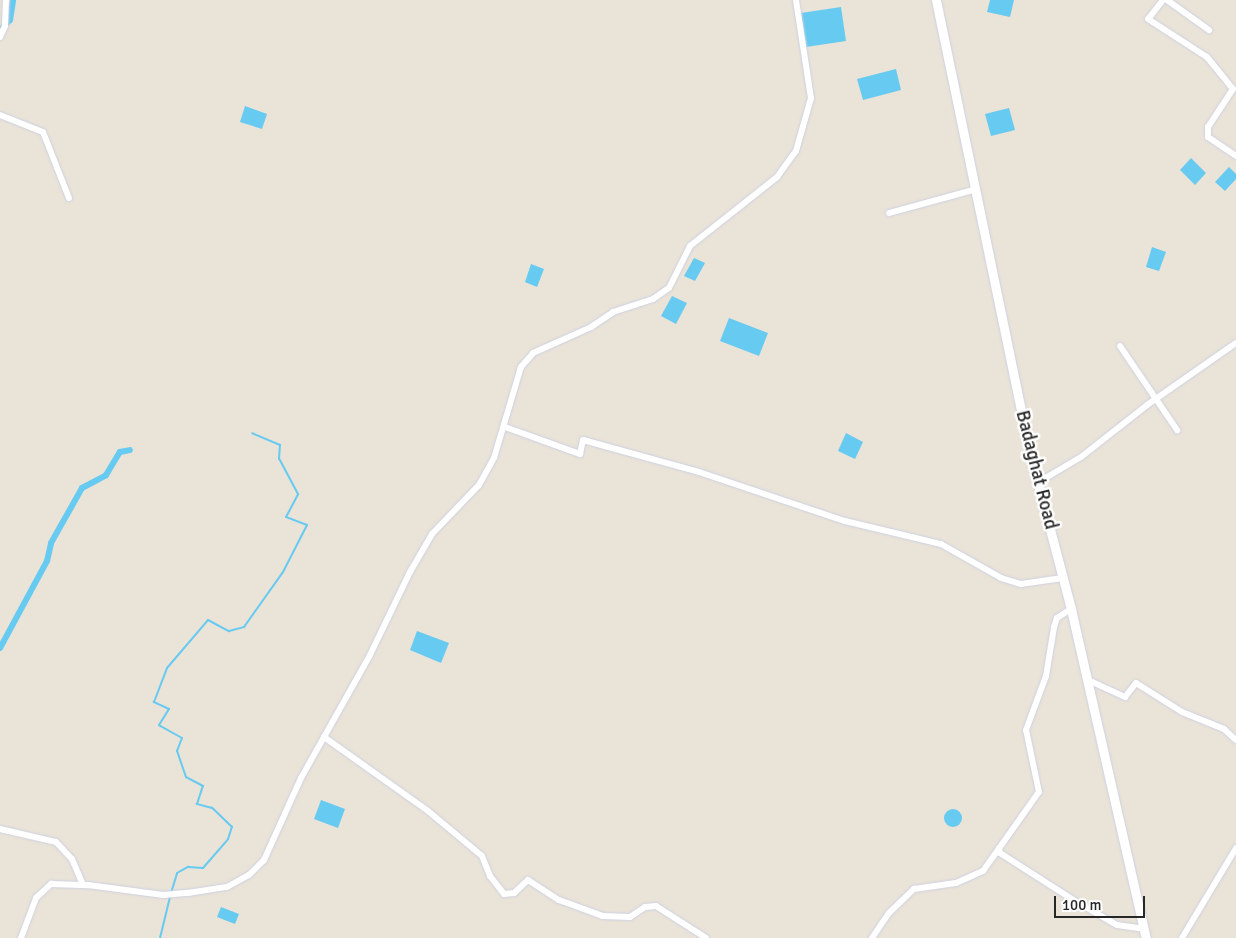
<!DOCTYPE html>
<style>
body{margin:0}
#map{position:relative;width:1236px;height:938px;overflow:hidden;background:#eae3d8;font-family:Signika,sans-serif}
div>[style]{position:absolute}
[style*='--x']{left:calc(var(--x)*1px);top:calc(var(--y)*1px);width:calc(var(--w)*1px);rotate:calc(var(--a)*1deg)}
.water>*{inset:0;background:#66caf1}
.round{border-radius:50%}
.stream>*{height:2px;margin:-1px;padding:0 1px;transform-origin:1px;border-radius:1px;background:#66caf1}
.canal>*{height:6px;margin:-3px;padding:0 3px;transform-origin:3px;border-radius:3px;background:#66caf1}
.roads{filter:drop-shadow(0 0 1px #cdd1e1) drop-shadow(0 0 1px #cdd1e1)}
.street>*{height:6px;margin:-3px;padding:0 3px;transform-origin:3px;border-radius:3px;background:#fff}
.secondary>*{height:9px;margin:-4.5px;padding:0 4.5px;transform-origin:4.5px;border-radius:4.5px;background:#fff}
span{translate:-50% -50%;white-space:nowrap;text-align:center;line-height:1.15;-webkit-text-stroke:5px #fff;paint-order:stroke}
.street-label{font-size:19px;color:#272727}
.scale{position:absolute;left:1054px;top:896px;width:91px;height:22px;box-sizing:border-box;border:2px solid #272727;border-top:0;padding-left:6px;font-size:15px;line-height:18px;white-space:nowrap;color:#272727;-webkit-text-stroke:4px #fff;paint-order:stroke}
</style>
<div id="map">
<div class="water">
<i style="clip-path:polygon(990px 0,1014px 0,1010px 17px,987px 12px)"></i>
<i style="clip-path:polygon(841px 7px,846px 41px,806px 47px,801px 13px)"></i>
<i style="clip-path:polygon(896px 69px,901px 90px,863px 100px,857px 79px)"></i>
<i style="clip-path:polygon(245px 106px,267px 114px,262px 129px,240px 122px)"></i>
<i style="clip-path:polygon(1009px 108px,1015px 130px,991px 136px,985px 114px)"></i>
<i style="clip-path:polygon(1191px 158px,1206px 173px,1195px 185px,1180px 170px)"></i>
<i style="clip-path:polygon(1229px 167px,1236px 174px,1236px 179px,1225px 191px,1215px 182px)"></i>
<i style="clip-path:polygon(1152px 247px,1166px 252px,1159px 271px,1146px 267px)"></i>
<i style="clip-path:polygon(694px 258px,705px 263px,695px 281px,684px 276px)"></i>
<i style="clip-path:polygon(531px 264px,544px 269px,537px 287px,525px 282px)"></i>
<i style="clip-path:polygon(672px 296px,687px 303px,676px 324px,661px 316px)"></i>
<i style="clip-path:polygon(729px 318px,768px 333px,759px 356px,720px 341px)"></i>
<i style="clip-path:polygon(846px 433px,863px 442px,855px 459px,838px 451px)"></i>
<i style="clip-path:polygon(417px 631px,449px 643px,441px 663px,410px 650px)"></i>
<i style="clip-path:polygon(321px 800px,345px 809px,338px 828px,314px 819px)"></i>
<i class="round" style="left:944px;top:809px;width:18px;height:18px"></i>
<i style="clip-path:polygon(221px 907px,239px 914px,235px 924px,217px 917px)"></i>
</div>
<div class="stream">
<i style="--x:171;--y:893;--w:21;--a:-73"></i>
<i style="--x:177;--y:873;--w:13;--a:-29"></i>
<i style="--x:188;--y:867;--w:15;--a:4"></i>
<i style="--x:203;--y:868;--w:38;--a:-49"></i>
<i style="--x:228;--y:839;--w:13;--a:-72"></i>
<i style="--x:232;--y:827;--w:28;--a:-136"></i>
<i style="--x:212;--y:808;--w:16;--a:-165"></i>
<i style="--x:197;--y:804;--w:19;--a:-72"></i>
<i style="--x:203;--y:786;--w:19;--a:-152"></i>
<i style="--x:186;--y:777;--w:28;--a:-109"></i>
<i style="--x:177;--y:751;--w:14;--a:-69"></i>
<i style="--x:182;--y:738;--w:26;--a:-151"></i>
<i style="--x:159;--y:725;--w:19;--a:-58"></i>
<i style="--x:169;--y:709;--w:17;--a:-155"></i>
<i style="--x:154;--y:702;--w:36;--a:-69"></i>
<i style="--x:167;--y:668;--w:63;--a:-49.5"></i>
<i style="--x:208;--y:620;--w:24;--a:28"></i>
<i style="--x:229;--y:631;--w:16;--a:-15"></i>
<i style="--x:244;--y:627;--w:67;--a:-54.7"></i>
<i style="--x:283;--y:572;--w:53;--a:-62.9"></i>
<i style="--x:307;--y:525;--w:22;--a:-159"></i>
<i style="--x:286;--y:517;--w:26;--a:-62"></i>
<i style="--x:298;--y:494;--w:40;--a:-118"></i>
<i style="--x:279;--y:459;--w:14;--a:-86"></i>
<i style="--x:280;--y:445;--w:30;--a:-157"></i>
<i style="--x:160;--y:938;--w:42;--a:-76.3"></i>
</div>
<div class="canal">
<i style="--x:3;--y:27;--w:10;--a:-45"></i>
<i style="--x:10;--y:20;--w:20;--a:-81"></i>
<i style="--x:0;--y:648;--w:99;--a:-61.6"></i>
<i style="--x:47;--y:561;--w:18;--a:-77"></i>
<i style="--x:51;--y:543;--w:63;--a:-60.6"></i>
<i style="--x:82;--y:488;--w:27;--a:-28"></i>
<i style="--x:106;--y:475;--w:27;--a:-59"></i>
<i style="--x:120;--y:452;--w:10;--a:-11"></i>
</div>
<div class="roads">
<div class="street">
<i style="--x:1163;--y:0;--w:24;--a:128"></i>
<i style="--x:1148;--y:19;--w:70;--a:32.8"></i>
<i style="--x:1207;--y:57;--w:41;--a:50.9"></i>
<i style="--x:1233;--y:89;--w:45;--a:123.3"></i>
<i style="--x:1208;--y:127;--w:10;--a:90"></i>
<i style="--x:1208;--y:137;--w:34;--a:34"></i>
<i style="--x:1167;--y:0;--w:52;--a:35.5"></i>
<i style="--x:0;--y:37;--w:12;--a:-66"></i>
<i style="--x:5;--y:26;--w:26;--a:-88"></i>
<i style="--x:0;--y:115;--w:46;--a:21.6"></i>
<i style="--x:43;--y:132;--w:71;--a:68.5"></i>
<i style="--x:889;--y:213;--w:87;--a:-15.3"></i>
<i style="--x:1120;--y:346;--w:102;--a:55.8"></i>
<i style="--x:505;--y:427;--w:80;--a:19.8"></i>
<i style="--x:580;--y:454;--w:14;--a:-78"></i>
<i style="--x:583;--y:440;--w:120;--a:15.4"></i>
<i style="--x:699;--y:472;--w:154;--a:18.6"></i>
<i style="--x:845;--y:521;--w:99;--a:13.5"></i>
<i style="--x:941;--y:544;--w:69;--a:29.5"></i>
<i style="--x:1001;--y:578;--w:21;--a:17"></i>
<i style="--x:1021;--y:584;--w:42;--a:-8.1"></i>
<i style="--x:1037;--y:483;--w:51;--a:-30.6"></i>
<i style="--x:1081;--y:457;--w:84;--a:-38.2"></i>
<i style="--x:1147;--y:405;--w:108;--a:-34.9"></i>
<i style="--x:1088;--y:680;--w:41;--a:24.7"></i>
<i style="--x:1125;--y:697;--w:18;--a:-52"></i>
<i style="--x:1136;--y:683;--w:54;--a:32.2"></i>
<i style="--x:1182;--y:712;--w:45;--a:22"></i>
<i style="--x:1224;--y:729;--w:16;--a:43"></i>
<i style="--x:324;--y:737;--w:128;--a:35.4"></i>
<i style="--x:428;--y:811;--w:70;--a:39.8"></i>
<i style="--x:482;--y:856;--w:22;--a:68"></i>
<i style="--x:490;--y:876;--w:23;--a:52"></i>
<i style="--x:504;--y:894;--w:10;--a:-6"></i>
<i style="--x:514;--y:893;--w:19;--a:-43"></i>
<i style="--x:528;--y:880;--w:37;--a:33"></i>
<i style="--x:559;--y:900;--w:47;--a:20"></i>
<i style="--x:603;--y:916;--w:27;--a:2"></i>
<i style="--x:630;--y:917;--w:18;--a:-34"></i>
<i style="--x:645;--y:907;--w:11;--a:-5"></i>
<i style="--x:656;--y:906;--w:59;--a:32.6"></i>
<i style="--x:0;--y:829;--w:57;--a:13.1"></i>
<i style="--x:56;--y:842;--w:23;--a:47"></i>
<i style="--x:72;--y:859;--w:28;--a:67"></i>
<i style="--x:999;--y:848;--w:5;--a:79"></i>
<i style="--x:1000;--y:853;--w:89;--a:32.6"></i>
<i style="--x:1075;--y:901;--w:48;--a:29.7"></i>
<i style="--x:1117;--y:925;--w:27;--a:8"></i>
<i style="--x:21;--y:938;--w:43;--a:-69.4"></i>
<i style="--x:36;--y:898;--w:21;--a:-43"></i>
<i style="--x:51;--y:884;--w:37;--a:2"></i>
<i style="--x:88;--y:885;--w:76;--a:7.6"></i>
<i style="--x:163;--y:895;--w:25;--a:-5"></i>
<i style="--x:188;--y:893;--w:39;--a:-9"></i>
<i style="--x:227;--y:887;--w:25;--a:-29"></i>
<i style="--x:249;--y:875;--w:21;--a:-45"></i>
<i style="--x:264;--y:860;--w:90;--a:-65.7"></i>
<i style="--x:301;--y:778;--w:141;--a:-60.7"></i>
<i style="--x:370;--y:655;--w:92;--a:-64.3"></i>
<i style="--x:410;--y:572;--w:44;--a:-59.9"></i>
<i style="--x:432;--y:534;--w:68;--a:-46.2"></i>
<i style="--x:479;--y:485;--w:31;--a:-61"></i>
<i style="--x:494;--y:458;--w:95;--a:-73.5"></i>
<i style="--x:521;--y:367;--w:18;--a:-49"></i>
<i style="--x:533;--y:353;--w:64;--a:-24.1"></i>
<i style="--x:591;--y:327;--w:27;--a:-34"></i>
<i style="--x:613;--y:312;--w:42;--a:-18"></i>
<i style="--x:653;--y:299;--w:19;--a:-35"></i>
<i style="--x:669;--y:288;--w:47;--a:-63.4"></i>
<i style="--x:690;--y:246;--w:111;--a:-38.4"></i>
<i style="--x:777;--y:177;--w:32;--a:-54"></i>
<i style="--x:796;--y:151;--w:55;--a:-74.2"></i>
<i style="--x:811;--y:98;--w:99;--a:-98.7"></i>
<i style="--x:872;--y:938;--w:30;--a:-56"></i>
<i style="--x:889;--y:913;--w:35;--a:-44"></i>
<i style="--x:914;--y:889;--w:42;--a:-8.1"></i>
<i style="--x:956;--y:883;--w:30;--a:-24"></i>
<i style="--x:983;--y:871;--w:97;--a:-54.7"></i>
<i style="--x:1039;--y:792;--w:63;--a:-101.8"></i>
<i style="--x:1026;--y:730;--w:58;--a:-69.7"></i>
<i style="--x:1046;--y:676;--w:50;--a:-80.7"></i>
<i style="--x:1054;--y:627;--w:9;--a:-72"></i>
<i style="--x:1057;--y:618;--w:17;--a:-33"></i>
<i style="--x:1182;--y:938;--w:105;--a:-59"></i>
</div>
<div class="secondary">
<i style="--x:936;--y:0;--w:455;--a:78.3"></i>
<i style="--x:1028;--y:446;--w:169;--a:75.2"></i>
<i style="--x:1071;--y:609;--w:337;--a:77.2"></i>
</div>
</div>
<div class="street-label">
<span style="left:1036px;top:470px;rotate:76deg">Badaghat Road</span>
</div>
<div class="scale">100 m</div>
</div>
